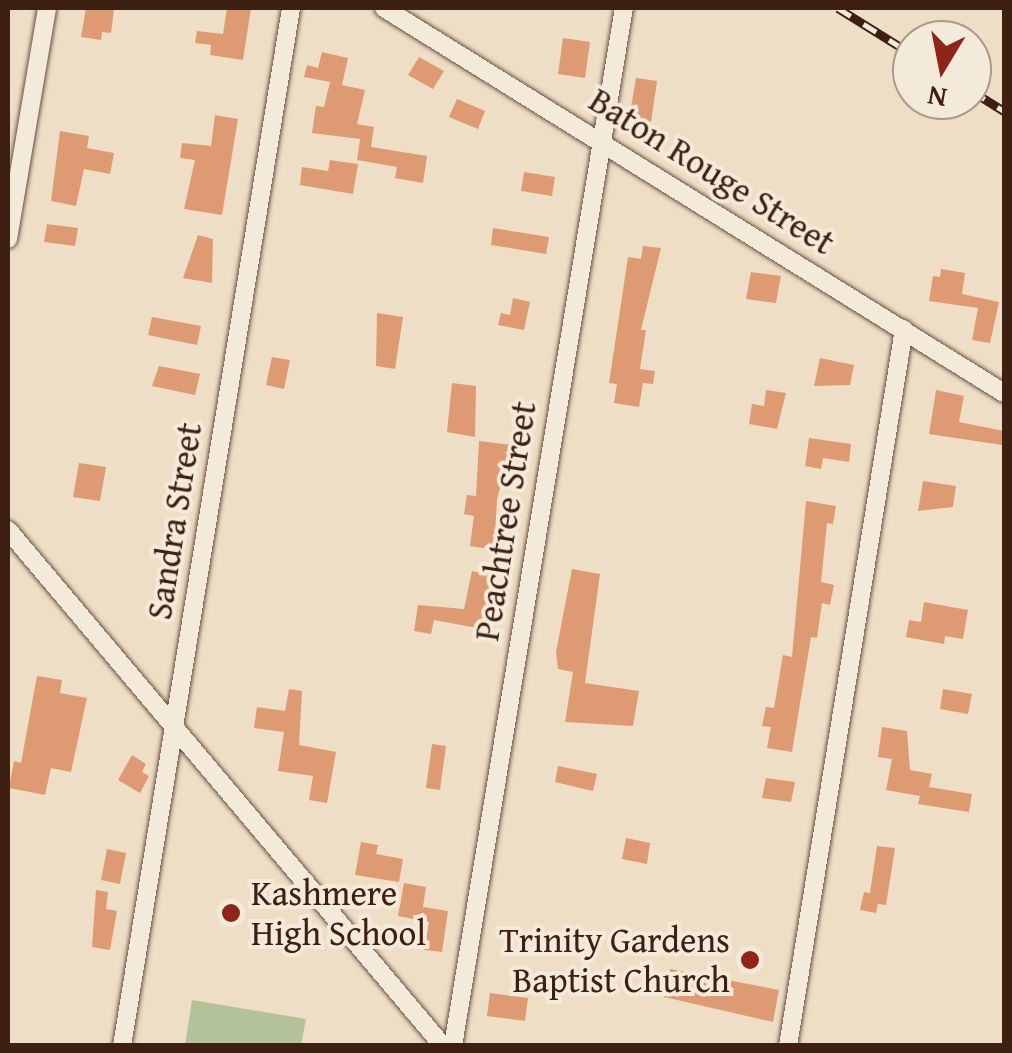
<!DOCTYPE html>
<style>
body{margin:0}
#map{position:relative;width:1012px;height:1053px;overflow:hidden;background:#eedec6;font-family:"Gentium Book Plus",serif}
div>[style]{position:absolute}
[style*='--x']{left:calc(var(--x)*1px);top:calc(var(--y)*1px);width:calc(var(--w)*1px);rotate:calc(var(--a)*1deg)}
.green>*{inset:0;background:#b4c299}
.building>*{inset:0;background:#de9b73}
.roads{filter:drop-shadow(0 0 2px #6a5040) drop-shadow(0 0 2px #6a5040)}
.minor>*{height:18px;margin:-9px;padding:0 9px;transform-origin:9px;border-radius:9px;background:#f4eada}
.rail>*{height:9px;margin-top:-4.5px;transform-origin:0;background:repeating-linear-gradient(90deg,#f4eada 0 15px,#3e2013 0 30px);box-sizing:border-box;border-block:2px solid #3e2013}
.dots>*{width:28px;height:28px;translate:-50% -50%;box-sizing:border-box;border:5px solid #f4eada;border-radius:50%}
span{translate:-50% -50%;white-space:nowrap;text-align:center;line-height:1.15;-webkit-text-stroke:8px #f4eada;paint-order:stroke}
.street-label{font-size:35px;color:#3e2013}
.poi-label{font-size:35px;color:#3e2013}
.left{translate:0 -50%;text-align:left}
.right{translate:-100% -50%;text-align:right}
.frame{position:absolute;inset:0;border:10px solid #3e2013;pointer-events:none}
.north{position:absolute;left:892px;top:20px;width:100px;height:100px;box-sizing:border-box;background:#f4eada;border:2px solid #ab998a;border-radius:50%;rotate:190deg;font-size:28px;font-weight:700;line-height:40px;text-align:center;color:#3e2013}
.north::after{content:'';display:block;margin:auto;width:35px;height:45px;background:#8f2418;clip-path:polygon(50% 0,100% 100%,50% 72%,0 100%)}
</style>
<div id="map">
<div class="green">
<i style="clip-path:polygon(192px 1000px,306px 1019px,301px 1045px,185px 1045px)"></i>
</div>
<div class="building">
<i style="clip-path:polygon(86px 8px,114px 10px,111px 33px,102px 32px,101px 40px,81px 37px)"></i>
<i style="clip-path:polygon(227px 8px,251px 8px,243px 60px,210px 55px,211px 45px,195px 43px,197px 31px,223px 34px)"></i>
<i style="clip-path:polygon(563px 38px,590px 42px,585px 78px,558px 74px)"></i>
<i style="clip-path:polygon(322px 52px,348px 58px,342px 85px,365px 90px,357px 124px,374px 127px,371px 147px,427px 156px,423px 183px,395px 178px,397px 167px,357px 160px,360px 139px,312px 133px,316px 106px,324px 107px,330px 82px,304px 77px,307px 65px,318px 68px)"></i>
<i style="clip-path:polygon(419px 57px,444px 71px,433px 89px,408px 75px)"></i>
<i style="clip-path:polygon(636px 78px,657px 81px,651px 122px,629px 119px)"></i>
<i style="clip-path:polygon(457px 99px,485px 111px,478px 129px,449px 117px)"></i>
<i style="clip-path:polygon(215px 115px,238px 119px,222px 215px,184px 209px,195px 160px,180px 158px,182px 143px,211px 146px)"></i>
<i style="clip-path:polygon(60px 131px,89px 136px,87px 148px,114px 153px,110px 174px,84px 169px,76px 206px,51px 201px)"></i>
<i style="clip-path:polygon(330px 160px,358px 164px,353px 194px,300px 185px,302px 167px,328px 171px)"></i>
<i style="clip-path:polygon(524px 172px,555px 177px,552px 196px,521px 191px)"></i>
<i style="clip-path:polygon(47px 224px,78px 228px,75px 246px,44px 242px)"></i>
<i style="clip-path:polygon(493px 228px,549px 237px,546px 254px,491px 245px)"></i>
<i style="clip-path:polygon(198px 235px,213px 239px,212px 283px,183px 278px)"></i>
<i style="clip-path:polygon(643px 246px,661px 248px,641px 330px,646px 330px,640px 369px,655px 371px,653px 384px,643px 383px,639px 407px,614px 403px,617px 384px,609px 383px,628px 257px,641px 259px)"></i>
<i style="clip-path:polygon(941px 269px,965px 273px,962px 294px,999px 302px,990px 343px,972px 340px,978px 308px,929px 301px,933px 276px,940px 277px)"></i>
<i style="clip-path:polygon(751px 272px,781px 276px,776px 303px,746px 299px)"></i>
<i style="clip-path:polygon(513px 298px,530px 302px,524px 330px,498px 325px,501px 313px,510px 315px)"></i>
<i style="clip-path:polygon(377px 313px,403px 317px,395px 369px,376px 366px)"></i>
<i style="clip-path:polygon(152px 317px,201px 326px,197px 345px,148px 335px)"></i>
<i style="clip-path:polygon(272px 357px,290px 360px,284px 389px,266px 385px)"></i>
<i style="clip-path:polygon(820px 358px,854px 365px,850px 385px,814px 386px)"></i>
<i style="clip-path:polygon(159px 366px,200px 374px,195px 395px,152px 386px)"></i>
<i style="clip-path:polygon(452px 383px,476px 386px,475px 437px,447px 432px)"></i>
<i style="clip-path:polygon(766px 390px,786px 393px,777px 429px,749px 424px,752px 404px,764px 406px)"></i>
<i style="clip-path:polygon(936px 390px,964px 396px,959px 422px,1004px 431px,1002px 445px,929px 434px)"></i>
<i style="clip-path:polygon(809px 438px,851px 444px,849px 462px,823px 458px,821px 469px,805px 466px)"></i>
<i style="clip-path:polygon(479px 441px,512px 445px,497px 499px,495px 534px,505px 535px,502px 551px,470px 546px,474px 516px,464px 514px,467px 495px,476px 496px)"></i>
<i style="clip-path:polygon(79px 463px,106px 467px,100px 501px,73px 497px)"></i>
<i style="clip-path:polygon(923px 481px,956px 486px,953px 507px,918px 511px)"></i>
<i style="clip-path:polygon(806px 501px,836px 506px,833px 524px,827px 523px,821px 582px,834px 585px,830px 605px,822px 603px,817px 638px,811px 637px,792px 752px,767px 748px,771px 727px,762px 726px,766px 707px,774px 708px,783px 655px,792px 657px)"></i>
<i style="clip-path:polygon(572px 569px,600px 574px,585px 683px,639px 691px,633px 726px,565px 722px,573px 672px,558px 669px,556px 652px)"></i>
<i style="clip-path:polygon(472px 571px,492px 575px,484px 613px,491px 615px,488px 630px,434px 620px,431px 634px,414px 631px,418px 605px,464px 609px)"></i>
<i style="clip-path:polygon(924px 602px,968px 610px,963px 639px,945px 636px,944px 644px,906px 637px,909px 620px,921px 622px)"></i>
<i style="clip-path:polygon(37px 676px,62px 680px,60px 693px,87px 698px,71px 772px,51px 768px,45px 795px,9px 788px,14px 761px,21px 763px)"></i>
<i style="clip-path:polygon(289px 689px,302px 691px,299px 745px,336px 752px,327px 803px,309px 800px,313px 776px,278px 771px,284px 732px,254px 728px,257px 707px,285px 711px)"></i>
<i style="clip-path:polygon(943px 689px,972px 694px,968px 714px,940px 709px)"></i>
<i style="clip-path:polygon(882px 727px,907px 731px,910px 770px,932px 774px,929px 787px,972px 794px,969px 812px,918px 804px,920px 796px,886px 790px,892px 759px,878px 757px)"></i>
<i style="clip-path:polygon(432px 744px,446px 746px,440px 790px,426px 788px)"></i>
<i style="clip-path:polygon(132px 755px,146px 764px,142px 772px,149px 776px,140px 793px,118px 780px)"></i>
<i style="clip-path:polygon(558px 766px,597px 774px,593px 791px,555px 782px)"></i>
<i style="clip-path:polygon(766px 778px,795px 782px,791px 802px,762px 798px)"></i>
<i style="clip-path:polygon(626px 838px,650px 843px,647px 864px,622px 859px)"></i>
<i style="clip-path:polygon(361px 842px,378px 845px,376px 854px,403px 859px,399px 882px,355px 875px)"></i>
<i style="clip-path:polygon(877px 846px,895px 848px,886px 905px,878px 904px,876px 913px,860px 910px,864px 892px,870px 893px)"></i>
<i style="clip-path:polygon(107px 849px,126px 853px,120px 884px,101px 880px)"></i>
<i style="clip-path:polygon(404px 883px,426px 887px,423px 907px,448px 911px,442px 952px,424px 950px,429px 922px,398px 916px)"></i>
<i style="clip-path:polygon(96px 890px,108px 892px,106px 909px,117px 911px,110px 950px,92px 947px)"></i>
<i style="clip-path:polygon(670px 969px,779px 990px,773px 1022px,664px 997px)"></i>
<i style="clip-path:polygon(490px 993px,528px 998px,525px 1021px,487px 1016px)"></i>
</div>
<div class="roads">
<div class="minor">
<i style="--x:384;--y:8;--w:730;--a:31.84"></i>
<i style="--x:8;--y:239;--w:234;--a:-80.4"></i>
<i style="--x:8;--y:530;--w:675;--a:49.87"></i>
<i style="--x:122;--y:1046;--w:1052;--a:-80.75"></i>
<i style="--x:453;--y:1046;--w:1052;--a:-80.65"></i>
<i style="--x:788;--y:1046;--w:726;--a:-80.81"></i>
</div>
</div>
<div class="rail">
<i style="--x:838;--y:8;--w:87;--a:31.9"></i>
<i style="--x:972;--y:91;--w:38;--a:32"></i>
</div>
<div class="dots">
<i style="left:231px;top:913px;background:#8f2418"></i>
<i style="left:750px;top:960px;background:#8f2418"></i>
</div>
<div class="street-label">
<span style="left:712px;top:171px;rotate:32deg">Baton Rouge Street</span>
<span style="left:174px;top:521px;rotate:-81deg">Sandra Street</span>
<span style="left:505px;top:521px;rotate:-81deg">Peachtree Street</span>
</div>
<div class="poi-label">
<span class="left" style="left:251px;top:913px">Kashmere<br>High School</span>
<span class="right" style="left:730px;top:960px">Trinity Gardens<br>Baptist Church</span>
</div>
<div class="frame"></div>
<div class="north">N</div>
</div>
